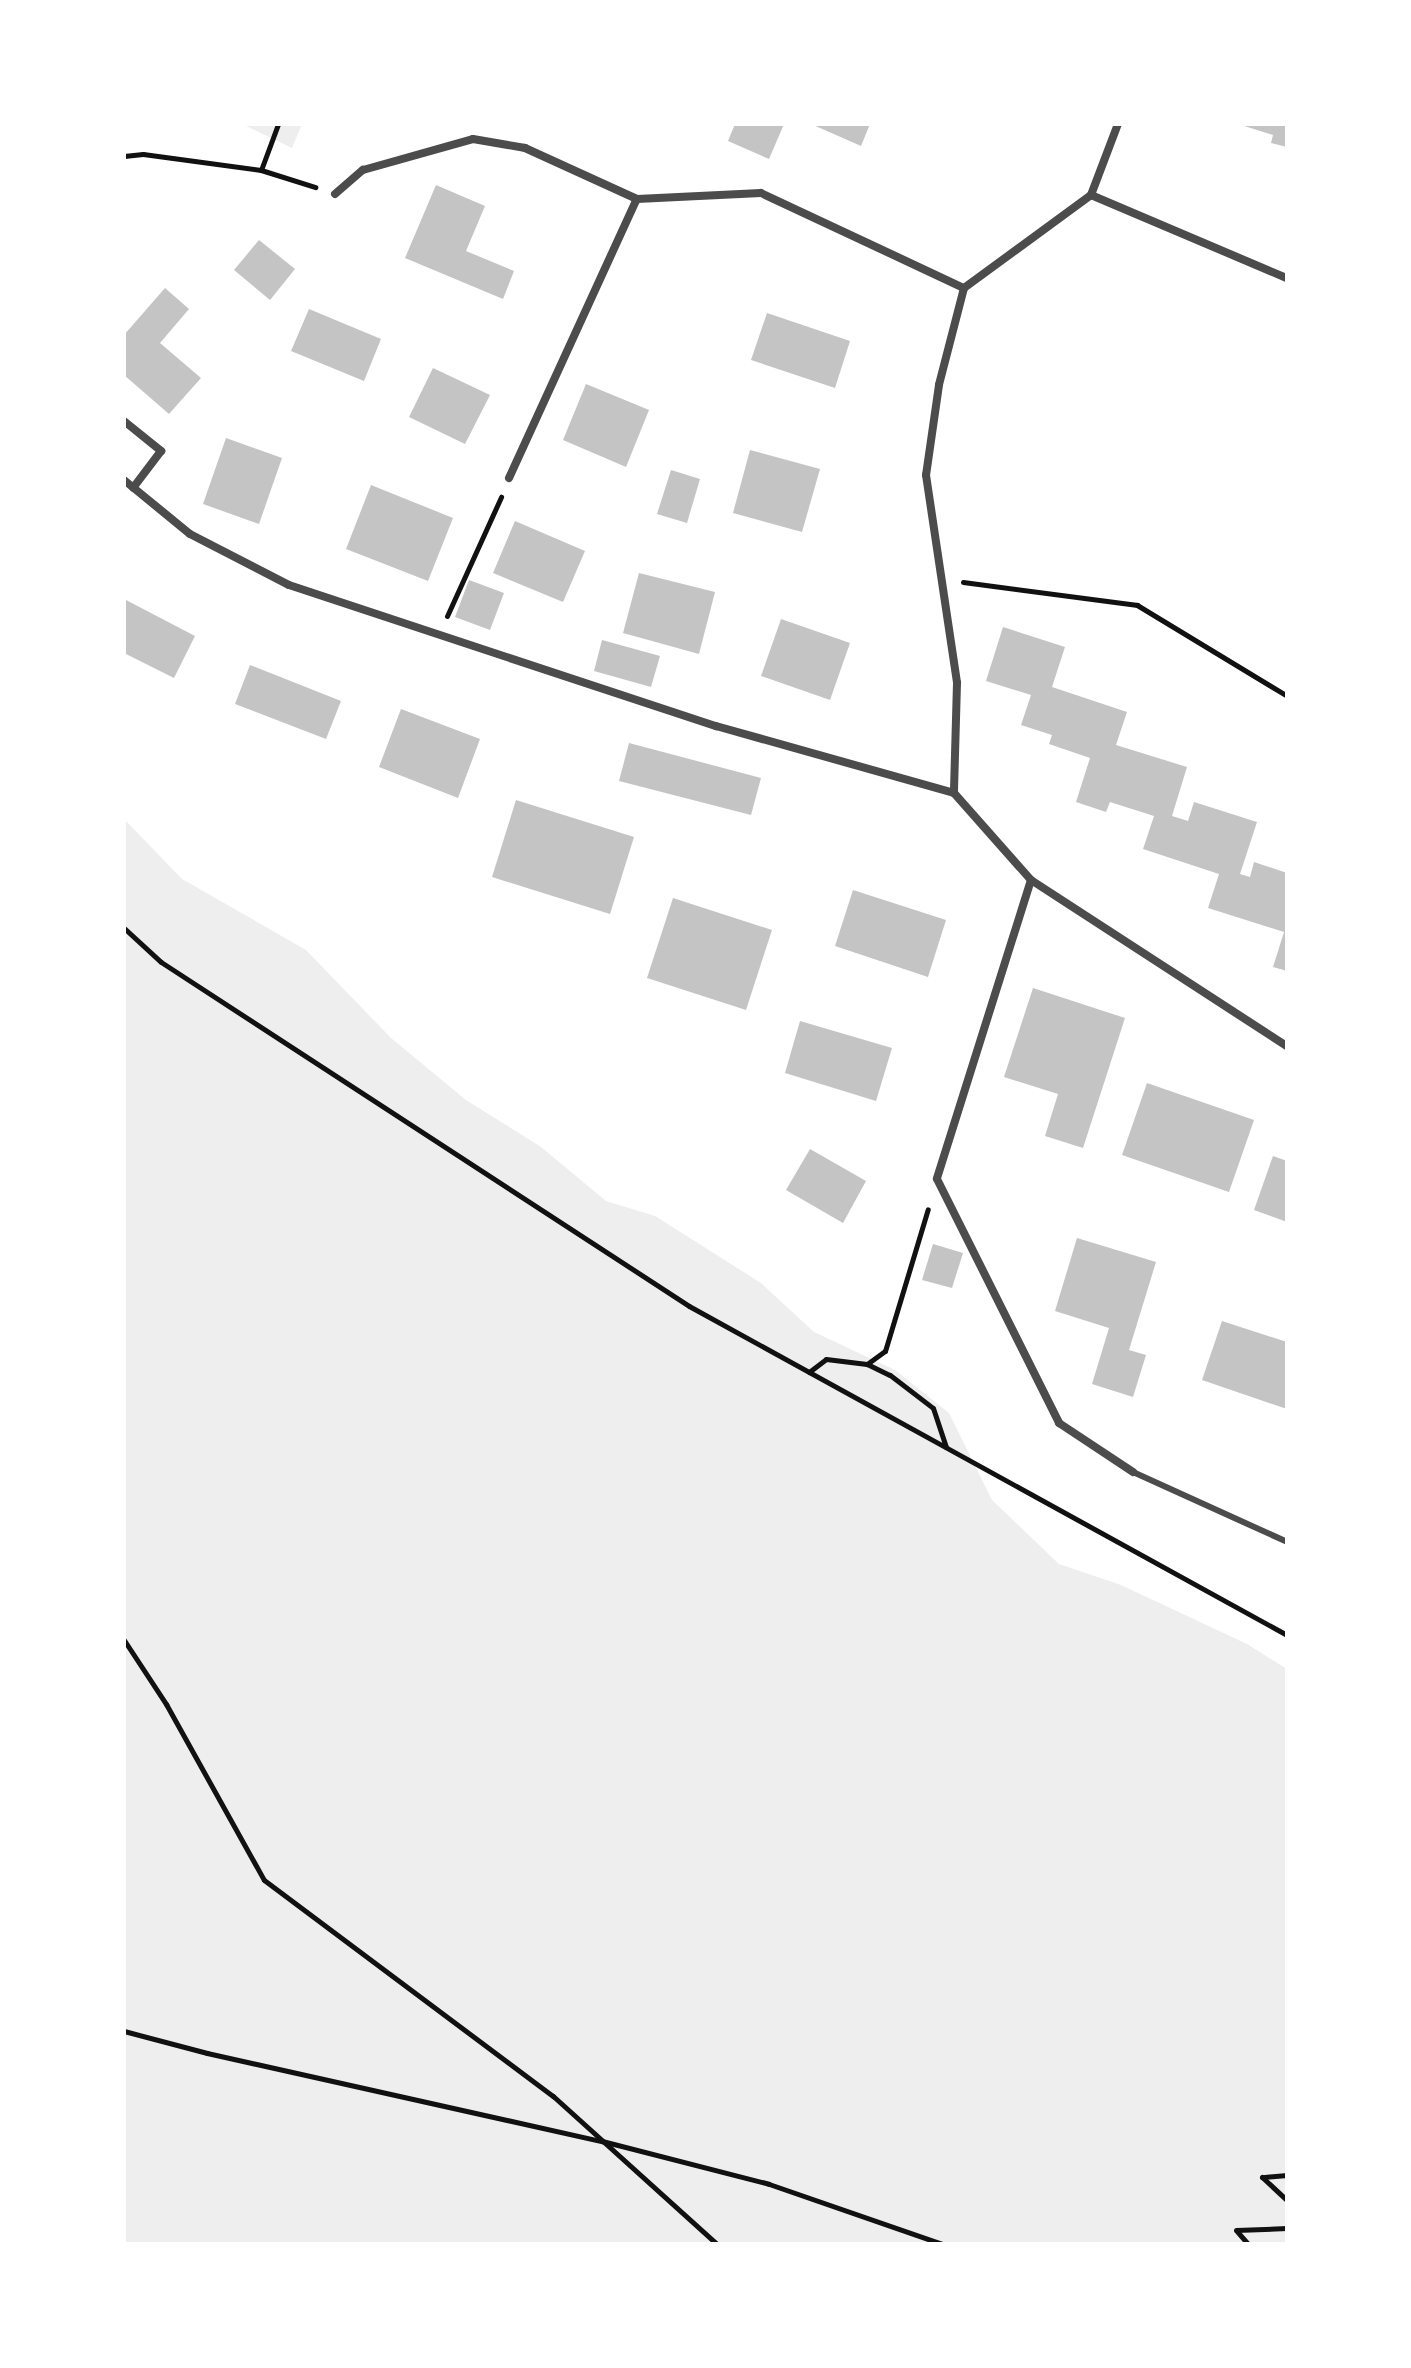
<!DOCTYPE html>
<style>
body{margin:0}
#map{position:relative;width:1411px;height:2368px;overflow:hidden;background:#fff;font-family:"Source Serif 4",serif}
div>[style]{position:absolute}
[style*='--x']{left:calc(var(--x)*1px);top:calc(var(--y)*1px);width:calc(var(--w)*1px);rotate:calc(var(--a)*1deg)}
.green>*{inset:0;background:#eee}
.building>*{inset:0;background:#c4c4c4}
.path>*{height:5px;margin:-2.5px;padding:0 2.5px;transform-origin:2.5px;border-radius:2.5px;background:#111}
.service>*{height:6px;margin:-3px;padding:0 3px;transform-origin:3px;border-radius:3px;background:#4c4c4c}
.minor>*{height:8px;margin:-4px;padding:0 4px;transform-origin:4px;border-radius:4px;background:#4c4c4c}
span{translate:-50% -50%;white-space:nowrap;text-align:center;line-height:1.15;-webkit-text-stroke:6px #fff;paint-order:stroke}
.frame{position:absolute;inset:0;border:126px solid #fff;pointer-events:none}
</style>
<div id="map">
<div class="green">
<i style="clip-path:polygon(242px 124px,302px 124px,292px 148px)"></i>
<i style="clip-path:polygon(124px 819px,182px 879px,306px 950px,391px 1038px,466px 1100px,541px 1147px,606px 1201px,655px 1216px,761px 1283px,814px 1332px,895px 1370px,949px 1413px,992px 1500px,1059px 1564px,1121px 1585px,1247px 1644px,1287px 1669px,1287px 2244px,124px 2244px)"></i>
</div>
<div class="building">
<i style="clip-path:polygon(735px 124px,784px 124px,769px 159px,728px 141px)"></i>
<i style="clip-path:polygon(811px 124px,870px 124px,861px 146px)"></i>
<i style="clip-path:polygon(1238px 124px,1287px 124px,1287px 147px,1271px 143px,1273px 135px)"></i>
<i style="clip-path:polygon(436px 185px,485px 206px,466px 251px,514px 271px,503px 299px,405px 258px)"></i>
<i style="clip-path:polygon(259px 240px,295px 269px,270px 300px,234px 270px)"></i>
<i style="clip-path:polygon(165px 288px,189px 309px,160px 343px,201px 378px,169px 414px,124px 375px,124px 335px)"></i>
<i style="clip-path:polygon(309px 309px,381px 339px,364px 381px,291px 351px)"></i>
<i style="clip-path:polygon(767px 313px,850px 341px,835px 388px,751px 360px)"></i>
<i style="clip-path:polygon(433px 368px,490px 395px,465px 444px,409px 417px)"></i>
<i style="clip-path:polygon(586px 384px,649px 410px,626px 467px,563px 440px)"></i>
<i style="clip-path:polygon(226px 438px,282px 458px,259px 524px,203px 504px)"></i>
<i style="clip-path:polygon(750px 450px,820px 469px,802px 532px,733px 513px)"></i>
<i style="clip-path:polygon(671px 470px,700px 479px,687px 523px,657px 514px)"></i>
<i style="clip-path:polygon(371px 485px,453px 518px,428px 581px,346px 549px)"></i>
<i style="clip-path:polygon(515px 521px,585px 551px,563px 602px,493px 573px)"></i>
<i style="clip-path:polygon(639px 573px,715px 592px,699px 654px,623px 633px)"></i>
<i style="clip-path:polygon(469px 580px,504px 593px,490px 630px,455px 617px)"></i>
<i style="clip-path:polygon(126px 600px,195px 636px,174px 678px,124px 653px)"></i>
<i style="clip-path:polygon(781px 619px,850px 643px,830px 700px,761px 676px)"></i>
<i style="clip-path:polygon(1003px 627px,1065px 647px,1052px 687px,1127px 712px,1116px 745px,1187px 767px,1172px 816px,1188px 821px,1194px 802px,1257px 822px,1240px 874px,1250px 877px,1254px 862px,1287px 873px,1287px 971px,1273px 967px,1284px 932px,1208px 908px,1219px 874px,1143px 849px,1154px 816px,1110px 802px,1106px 812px,1076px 802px,1090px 758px,1049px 744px,1052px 735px,1021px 725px,1031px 695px,986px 681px)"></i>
<i style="clip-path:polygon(602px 640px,660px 656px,651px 687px,594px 671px)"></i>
<i style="clip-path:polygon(250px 665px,341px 701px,326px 739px,235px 704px)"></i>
<i style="clip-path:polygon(401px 709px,480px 739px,458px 798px,379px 767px)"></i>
<i style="clip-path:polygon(629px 743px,761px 778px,751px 815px,619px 781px)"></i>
<i style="clip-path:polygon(516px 800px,634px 837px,610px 914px,492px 877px)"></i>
<i style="clip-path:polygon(853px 890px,946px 920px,928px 977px,835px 946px)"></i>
<i style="clip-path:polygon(673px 898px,772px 930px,746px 1010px,647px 978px)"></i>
<i style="clip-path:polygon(1033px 988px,1125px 1018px,1083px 1148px,1045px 1136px,1058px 1094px,1004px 1077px)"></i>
<i style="clip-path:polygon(800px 1021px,892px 1048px,876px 1101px,785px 1073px)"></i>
<i style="clip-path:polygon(1147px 1083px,1254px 1120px,1229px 1192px,1122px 1155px)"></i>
<i style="clip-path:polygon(810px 1149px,866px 1181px,843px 1223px,786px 1190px)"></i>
<i style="clip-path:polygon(1273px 1156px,1287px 1161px,1287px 1222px,1254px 1210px)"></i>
<i style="clip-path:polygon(1077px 1238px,1156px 1262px,1129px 1350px,1146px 1355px,1133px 1397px,1092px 1384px,1109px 1328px,1055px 1311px)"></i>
<i style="clip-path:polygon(933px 1244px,963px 1253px,952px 1288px,922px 1280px)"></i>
<i style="clip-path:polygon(1222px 1321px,1287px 1342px,1287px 1409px,1202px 1380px)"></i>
</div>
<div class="path">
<i style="--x:124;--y:156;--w:19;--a:-6"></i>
<i style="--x:143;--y:154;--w:119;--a:7.7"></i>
<i style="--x:261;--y:170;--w:57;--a:17.5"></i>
<i style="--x:261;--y:170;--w:49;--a:-69.7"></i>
<i style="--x:963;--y:582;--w:176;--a:7.5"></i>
<i style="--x:1137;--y:605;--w:175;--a:31.2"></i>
<i style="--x:447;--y:616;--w:131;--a:-65.6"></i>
<i style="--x:124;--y:928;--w:50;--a:42.6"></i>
<i style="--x:161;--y:962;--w:630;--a:33.08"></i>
<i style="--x:689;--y:1306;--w:683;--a:28.82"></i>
<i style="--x:867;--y:1364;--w:22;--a:-36"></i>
<i style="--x:885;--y:1351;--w:148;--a:-73.2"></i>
<i style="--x:809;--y:1372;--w:21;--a:-37"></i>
<i style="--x:826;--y:1359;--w:41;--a:7"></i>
<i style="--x:867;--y:1364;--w:25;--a:26"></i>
<i style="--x:890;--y:1375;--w:54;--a:37.5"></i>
<i style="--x:933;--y:1408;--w:41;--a:71.6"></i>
<i style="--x:124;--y:1640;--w:77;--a:56.7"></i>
<i style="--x:166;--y:1704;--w:201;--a:60.9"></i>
<i style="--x:264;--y:1880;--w:361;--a:36.8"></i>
<i style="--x:553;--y:2096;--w:221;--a:42.1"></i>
<i style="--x:124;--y:2031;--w:86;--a:14.8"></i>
<i style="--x:207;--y:2053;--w:405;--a:12.6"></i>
<i style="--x:602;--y:2141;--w:172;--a:14.4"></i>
<i style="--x:769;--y:2184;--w:183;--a:19.1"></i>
<i style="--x:1287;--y:2175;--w:25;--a:175"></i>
<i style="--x:1262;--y:2177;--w:34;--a:43"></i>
<i style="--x:1248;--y:2244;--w:18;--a:-131"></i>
<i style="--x:1236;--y:2230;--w:51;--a:-2.2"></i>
</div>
<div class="service">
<i style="--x:1133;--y:1472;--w:169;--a:24.4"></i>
</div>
<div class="minor">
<i style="--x:335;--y:194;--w:37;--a:-41"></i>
<i style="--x:363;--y:170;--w:114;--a:-15.7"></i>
<i style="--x:473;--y:139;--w:53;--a:9.8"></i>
<i style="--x:525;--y:148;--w:123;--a:24.5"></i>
<i style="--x:637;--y:199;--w:124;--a:-2.8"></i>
<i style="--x:761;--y:193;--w:224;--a:25.1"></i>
<i style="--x:1091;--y:195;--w:213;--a:23"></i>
<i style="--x:964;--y:288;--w:100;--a:104.5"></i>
<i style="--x:939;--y:385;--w:91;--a:98.2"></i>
<i style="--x:926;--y:475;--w:210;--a:81.5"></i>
<i style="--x:957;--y:683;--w:110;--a:91.6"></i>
<i style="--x:954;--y:793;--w:116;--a:48.5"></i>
<i style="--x:1031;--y:880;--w:305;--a:33"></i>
<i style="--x:964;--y:288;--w:157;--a:-36.2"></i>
<i style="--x:1091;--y:195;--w:76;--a:-69.2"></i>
<i style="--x:124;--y:421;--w:48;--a:39"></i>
<i style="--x:161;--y:451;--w:46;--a:127.1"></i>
<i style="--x:509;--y:478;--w:307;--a:-65.4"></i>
<i style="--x:124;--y:480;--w:85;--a:39.3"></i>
<i style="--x:190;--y:534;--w:111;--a:27.3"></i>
<i style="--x:289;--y:585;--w:450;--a:18.3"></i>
<i style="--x:716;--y:726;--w:247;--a:15.7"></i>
<i style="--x:1031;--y:880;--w:313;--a:107.5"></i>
<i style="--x:937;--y:1179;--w:273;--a:63.4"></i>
<i style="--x:1059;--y:1423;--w:89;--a:33.5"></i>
</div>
<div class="frame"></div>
</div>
